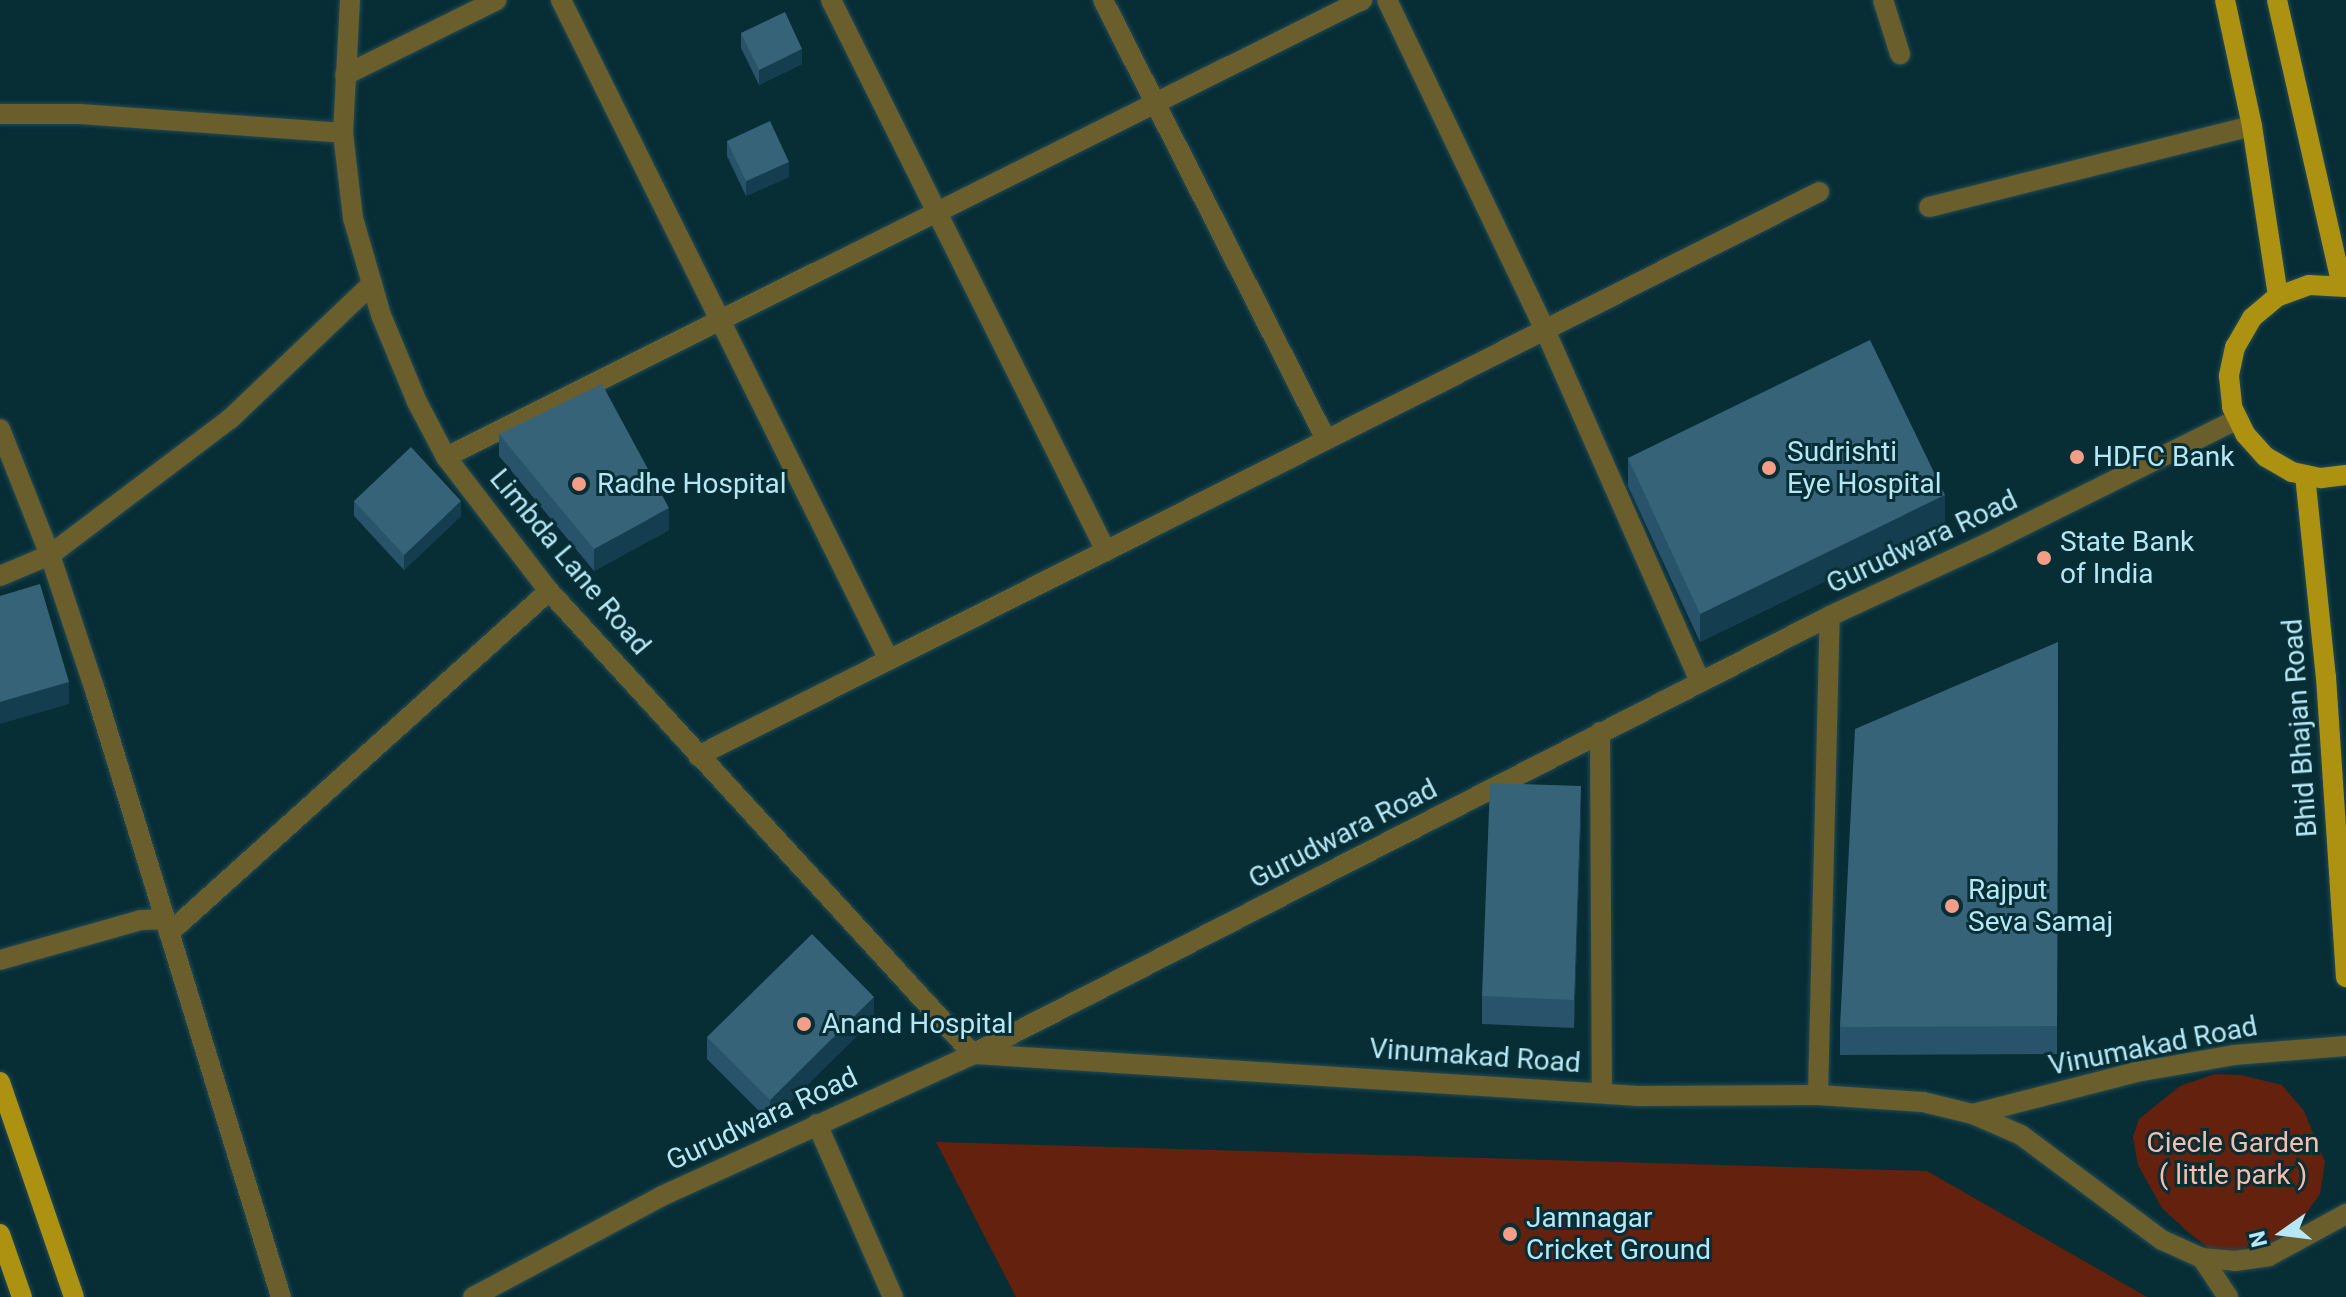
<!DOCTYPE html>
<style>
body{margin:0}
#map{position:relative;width:2346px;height:1297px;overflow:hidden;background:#072d35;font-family:Roboto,sans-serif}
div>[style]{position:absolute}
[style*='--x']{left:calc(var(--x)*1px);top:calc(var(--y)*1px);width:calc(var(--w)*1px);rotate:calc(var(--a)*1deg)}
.green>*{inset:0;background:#64210e}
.roads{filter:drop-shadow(0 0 2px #234b54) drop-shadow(0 0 2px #234b54)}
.minor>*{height:20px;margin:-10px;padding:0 10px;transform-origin:10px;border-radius:10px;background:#6a5e2c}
.major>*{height:20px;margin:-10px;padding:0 10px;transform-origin:10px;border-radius:10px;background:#ac9210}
.wall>*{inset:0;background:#28536a}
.shaded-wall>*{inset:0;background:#143d4f}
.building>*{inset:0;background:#376379}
.dots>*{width:22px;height:22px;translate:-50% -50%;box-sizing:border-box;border:4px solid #072d35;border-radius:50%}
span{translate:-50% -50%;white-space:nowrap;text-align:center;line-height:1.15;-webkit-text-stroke:6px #072d35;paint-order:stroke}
.poi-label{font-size:28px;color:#b5e7f5}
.left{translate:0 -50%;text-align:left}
.street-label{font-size:28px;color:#b5e7f5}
.park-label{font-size:28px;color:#fabdac}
.north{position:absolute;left:2242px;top:1193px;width:80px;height:80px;-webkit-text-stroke:6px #072d35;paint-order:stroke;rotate:256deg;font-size:22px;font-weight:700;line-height:32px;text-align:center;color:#b5e7f5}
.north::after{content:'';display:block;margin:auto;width:28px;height:36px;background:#b5e7f5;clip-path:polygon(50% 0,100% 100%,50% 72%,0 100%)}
</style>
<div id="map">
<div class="green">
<i style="clip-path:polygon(2215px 1074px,2241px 1075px,2282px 1085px,2304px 1111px,2325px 1162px,2320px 1194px,2307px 1212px,2268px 1248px,2245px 1255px,2211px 1250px,2188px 1232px,2162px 1208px,2138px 1165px,2133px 1137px,2139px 1119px,2180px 1086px)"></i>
<i style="clip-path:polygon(936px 1142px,1927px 1171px,2147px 1297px,1016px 1297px)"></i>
</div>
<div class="roads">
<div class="minor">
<i style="--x:350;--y:0;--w:133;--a:93"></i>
<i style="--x:343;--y:133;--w:86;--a:83.3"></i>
<i style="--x:353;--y:218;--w:101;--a:73.9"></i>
<i style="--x:381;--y:315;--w:94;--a:67.5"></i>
<i style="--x:417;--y:402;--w:62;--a:62.2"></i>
<i style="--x:446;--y:457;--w:169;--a:52.5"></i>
<i style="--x:549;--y:591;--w:628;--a:47.52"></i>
<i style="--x:561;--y:0;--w:737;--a:63.57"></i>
<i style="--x:831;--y:0;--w:616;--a:63.48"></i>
<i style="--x:1103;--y:0;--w:493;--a:63.1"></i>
<i style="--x:1387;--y:0;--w:366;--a:64.4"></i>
<i style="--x:1545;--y:330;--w:385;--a:66.2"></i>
<i style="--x:1883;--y:0;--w:57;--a:72.5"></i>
<i style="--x:345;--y:75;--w:169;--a:-26.3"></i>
<i style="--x:0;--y:114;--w:80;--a:0"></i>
<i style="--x:80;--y:114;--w:264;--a:4.1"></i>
<i style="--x:1929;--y:207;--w:333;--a:-14.1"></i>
<i style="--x:0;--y:429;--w:136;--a:68.4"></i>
<i style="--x:50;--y:555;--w:139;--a:71.6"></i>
<i style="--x:94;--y:687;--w:638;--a:72.96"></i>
<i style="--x:446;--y:457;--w:1024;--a:-26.51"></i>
<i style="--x:0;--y:576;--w:54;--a:-22.8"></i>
<i style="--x:50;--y:555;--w:226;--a:-37.1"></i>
<i style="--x:230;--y:419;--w:196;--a:-43.6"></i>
<i style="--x:1600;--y:732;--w:361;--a:89.7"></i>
<i style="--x:698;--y:756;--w:1255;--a:-26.71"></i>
<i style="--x:169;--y:933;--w:511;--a:-41.99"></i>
<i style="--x:0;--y:960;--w:147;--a:-15.8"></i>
<i style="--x:141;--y:920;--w:24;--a:-2"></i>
<i style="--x:975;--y:1054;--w:665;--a:3.62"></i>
<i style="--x:1639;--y:1096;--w:179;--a:-0.3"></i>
<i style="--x:1818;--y:1095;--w:105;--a:3.8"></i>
<i style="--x:1923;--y:1102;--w:51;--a:13.5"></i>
<i style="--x:1973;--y:1114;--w:52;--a:23.6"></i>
<i style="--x:2021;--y:1135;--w:176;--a:36.7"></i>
<i style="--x:2162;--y:1240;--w:44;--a:24.2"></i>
<i style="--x:2202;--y:1258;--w:33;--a:5"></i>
<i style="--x:2235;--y:1261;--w:34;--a:-8"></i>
<i style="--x:2269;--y:1256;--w:88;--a:-28.6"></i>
<i style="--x:1818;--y:1095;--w:479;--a:-88.6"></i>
<i style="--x:1973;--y:1114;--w:169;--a:-14.4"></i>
<i style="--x:2137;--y:1072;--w:98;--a:-9.9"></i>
<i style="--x:2234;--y:1055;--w:112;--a:-4.6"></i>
<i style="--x:817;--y:1124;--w:189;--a:66.3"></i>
<i style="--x:2202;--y:1258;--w:47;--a:56.3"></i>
<i style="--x:473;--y:1297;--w:214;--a:-28.1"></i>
<i style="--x:662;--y:1196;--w:342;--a:-24.5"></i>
<i style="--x:973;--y:1054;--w:962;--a:-27.07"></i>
<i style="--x:1830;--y:616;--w:174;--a:-24.8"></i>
<i style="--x:1988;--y:543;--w:279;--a:-26.4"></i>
</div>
<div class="major">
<i style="--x:2225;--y:0;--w:129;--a:77.9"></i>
<i style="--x:2252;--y:126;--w:172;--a:81.3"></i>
<i style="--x:2277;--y:0;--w:292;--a:77.2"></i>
<i style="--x:2346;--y:287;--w:37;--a:-177"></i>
<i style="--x:2309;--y:285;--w:33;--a:160"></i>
<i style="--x:2278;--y:296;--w:34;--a:140"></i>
<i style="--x:2252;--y:318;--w:34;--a:120"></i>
<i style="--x:2235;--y:347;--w:30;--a:102"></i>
<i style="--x:2229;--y:376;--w:31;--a:84"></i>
<i style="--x:2232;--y:407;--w:30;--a:64"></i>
<i style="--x:2245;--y:434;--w:31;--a:48"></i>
<i style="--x:2266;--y:457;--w:30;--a:30"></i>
<i style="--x:2292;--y:472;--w:30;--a:12"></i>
<i style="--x:2321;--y:478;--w:25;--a:-7"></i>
<i style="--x:2305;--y:475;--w:203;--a:84.1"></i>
<i style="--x:2326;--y:677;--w:301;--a:86.2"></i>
<i style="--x:0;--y:1082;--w:227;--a:71"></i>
<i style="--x:0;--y:1234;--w:67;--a:70.8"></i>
</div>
</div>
<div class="wall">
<i style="clip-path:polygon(741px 33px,802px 64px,759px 85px,741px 48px)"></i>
<i style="clip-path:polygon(727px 141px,789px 177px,746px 196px,727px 156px)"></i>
<i style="clip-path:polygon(499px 434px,669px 530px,594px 571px,499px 456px)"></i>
<i style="clip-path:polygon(1628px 458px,1945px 523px,1700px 642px,1628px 486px)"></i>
<i style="clip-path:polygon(354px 501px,461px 516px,404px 570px,354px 516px)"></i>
<i style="clip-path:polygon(2058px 642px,2057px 1054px,1840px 1055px,1840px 1027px)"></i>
<i style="clip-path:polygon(1581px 814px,1574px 1028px,1482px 1024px,1482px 996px)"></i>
<i style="clip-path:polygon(874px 1019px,770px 1122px,707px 1059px,707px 1037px)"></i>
</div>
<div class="shaded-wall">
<i style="clip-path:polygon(802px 49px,802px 64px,759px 85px,759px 70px)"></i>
<i style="clip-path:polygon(789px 162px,789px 177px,746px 196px,746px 181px)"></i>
<i style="clip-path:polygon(1945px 495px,1945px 523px,1700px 642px,1700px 614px)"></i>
<i style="clip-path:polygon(461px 501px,461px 516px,404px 570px,404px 555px)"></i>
<i style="clip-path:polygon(669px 508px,669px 530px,594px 571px,594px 549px)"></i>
<i style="clip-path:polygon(69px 682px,69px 704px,0 724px,0 702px)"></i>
<i style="clip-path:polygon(1581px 786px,1581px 814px,1574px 1028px,1574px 1000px)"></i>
<i style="clip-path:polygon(874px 997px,874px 1019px,770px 1122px,770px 1100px)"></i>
</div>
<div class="building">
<i style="clip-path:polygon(785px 12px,802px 49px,759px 70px,741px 33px)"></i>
<i style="clip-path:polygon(770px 121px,789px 162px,746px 181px,727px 141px)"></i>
<i style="clip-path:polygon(1870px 340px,1945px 495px,1700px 614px,1628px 458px)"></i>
<i style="clip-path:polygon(602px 384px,669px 508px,594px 549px,499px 434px)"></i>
<i style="clip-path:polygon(411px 447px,461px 501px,404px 555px,354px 501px)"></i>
<i style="clip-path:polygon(40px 584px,69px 682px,0 702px,0 596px)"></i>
<i style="clip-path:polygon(2058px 642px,2057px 1026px,1840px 1027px,1855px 729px)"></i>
<i style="clip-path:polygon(1490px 783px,1581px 786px,1574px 1000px,1482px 996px)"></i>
<i style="clip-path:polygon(812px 934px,874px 997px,770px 1100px,707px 1037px)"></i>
</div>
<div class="dots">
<i style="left:2077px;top:457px;background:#f49e87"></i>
<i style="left:1769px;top:468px;background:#f49e87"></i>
<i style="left:579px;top:484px;background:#f49e87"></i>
<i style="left:2044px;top:558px;background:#f49e87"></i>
<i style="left:1952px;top:906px;background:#f49e87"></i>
<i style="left:804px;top:1024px;background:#f49e87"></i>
<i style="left:1510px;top:1234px;background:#f49e87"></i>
</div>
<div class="poi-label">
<span class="left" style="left:1787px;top:468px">Sudrishti<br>Eye Hospital</span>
<span class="left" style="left:2093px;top:457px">HDFC Bank</span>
<span class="left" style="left:597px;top:484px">Radhe Hospital</span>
<span class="left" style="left:2060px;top:558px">State Bank<br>of India</span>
<span class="left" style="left:1968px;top:906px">Rajput<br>Seva Samaj</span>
<span class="left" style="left:822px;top:1024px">Anand Hospital</span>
<span class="left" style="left:1526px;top:1234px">Jamnagar<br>Cricket Ground</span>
</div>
<div class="street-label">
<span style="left:1922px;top:542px;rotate:-25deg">Gurudwara Road</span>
<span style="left:570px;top:562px;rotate:50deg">Limbda Lane Road</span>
<span style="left:2300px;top:728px;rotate:-94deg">Bhid Bhajan Road</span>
<span style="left:1343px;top:834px;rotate:-27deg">Gurudwara Road</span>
<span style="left:2153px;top:1046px;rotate:-11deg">Vinumakad Road</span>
<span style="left:1475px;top:1056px;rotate:4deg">Vinumakad Road</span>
<span style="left:762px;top:1119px;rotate:-25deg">Gurudwara Road</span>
</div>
<div class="park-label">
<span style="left:2233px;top:1159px">Ciecle Garden<br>( little park )</span>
</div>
<div class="north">N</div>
</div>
